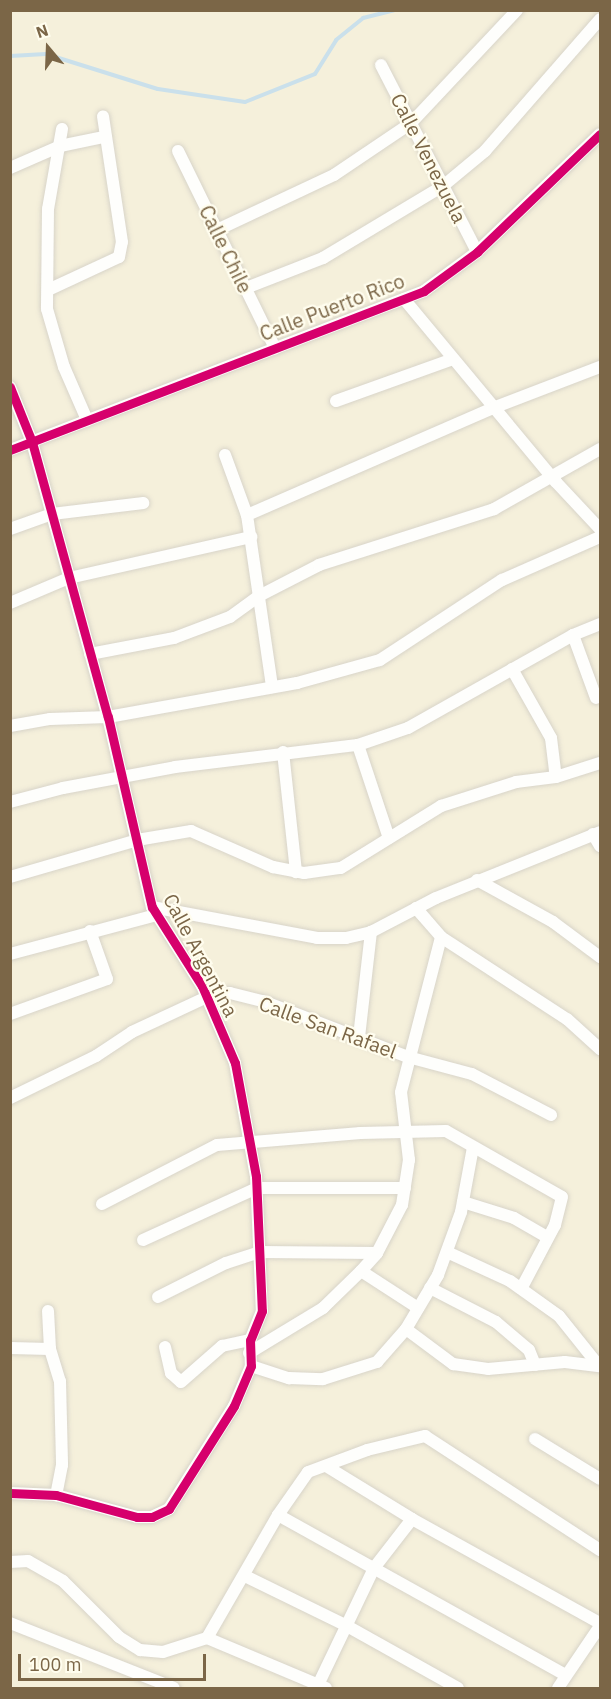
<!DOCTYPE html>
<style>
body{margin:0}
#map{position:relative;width:611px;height:1699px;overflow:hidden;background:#f8f7eb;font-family:"IBM Plex Sans",sans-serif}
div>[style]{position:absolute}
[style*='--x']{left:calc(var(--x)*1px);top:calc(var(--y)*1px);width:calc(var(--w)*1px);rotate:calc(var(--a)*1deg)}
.residential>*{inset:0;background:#f5f0db}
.stream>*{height:4px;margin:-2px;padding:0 2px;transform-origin:2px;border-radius:2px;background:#cae0eb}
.roads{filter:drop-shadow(0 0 2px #d8d4c9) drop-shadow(0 0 2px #d8d4c9)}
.street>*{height:12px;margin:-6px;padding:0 6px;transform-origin:6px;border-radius:6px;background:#fefefc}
.cycleway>*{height:9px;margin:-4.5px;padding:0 4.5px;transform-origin:4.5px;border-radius:4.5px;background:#d6006c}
span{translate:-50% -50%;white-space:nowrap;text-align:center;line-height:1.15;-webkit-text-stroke:4.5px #fffdee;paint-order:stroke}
.street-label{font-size:20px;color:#7b6647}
.frame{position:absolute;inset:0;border:12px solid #7b6647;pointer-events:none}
.north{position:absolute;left:18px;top:18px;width:60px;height:60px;-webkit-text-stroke:4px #fffdee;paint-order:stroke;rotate:341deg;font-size:16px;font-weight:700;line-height:24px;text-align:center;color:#7b6647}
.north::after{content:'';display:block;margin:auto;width:21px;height:27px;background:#7b6647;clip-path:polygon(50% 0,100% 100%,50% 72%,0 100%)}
.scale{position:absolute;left:18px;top:1654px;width:188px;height:27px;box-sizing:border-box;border:3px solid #7b6647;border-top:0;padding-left:8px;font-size:18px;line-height:21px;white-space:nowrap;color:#7b6647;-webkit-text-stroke:4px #fffdee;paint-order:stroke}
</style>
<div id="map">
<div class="residential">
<i style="clip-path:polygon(11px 11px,600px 11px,600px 1688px,11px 1688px)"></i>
</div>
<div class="stream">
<i style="--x:10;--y:56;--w:36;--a:-3"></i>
<i style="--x:46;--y:54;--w:117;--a:17.4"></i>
<i style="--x:158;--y:89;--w:88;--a:8.5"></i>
<i style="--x:245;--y:102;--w:75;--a:-21.8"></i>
<i style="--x:315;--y:74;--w:40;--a:-58"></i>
<i style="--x:336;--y:40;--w:35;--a:-39"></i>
<i style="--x:363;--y:18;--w:32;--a:-14"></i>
</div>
<div class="roads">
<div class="street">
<i style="--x:381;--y:65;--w:210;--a:62.8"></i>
<i style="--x:62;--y:129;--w:81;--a:99.9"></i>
<i style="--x:48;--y:209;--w:100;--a:90.6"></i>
<i style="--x:47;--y:309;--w:60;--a:73.7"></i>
<i style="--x:64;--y:367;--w:58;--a:66.5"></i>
<i style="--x:178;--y:151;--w:220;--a:63.8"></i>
<i style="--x:10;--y:168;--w:55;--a:-23.7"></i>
<i style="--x:60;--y:146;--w:45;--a:-11.6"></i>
<i style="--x:217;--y:230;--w:129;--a:-25.2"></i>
<i style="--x:334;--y:175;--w:93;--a:-34"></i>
<i style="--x:411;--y:123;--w:155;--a:-46.8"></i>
<i style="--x:246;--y:288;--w:83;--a:-21.3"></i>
<i style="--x:323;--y:258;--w:140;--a:-31"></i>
<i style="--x:443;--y:186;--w:55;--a:-39.8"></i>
<i style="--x:485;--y:151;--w:175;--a:-48.9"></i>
<i style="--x:48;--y:290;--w:78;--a:-24.9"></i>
<i style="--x:119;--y:257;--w:15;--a:-79"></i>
<i style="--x:122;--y:242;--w:127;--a:-98.6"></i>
<i style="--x:404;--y:299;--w:238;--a:50.3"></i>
<i style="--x:556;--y:482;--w:64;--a:46.9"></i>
<i style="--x:10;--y:387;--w:59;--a:68.2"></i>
<i style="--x:32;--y:442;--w:285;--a:74.6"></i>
<i style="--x:108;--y:717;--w:195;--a:77"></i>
<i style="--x:152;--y:907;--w:93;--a:57.7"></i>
<i style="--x:202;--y:986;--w:84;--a:66.8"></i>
<i style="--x:235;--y:1063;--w:115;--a:79.5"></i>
<i style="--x:256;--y:1176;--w:135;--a:87.5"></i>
<i style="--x:262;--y:1311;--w:31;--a:112"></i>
<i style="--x:250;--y:1340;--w:26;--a:88"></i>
<i style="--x:251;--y:1366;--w:43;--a:113"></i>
<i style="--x:234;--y:1406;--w:122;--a:122.3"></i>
<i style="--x:169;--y:1509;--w:19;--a:155"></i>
<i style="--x:152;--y:1517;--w:15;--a:180"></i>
<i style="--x:137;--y:1517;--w:84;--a:-164.8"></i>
<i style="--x:56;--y:1495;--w:46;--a:-177.5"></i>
<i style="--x:336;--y:401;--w:124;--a:-19.7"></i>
<i style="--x:10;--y:450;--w:443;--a:-21"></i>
<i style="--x:424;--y:291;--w:66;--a:-36.3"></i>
<i style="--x:477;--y:252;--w:170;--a:-43.8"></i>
<i style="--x:225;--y:455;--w:64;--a:69.9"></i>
<i style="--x:247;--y:515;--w:174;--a:81.7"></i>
<i style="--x:247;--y:515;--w:268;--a:-23.5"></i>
<i style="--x:493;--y:408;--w:115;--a:-21"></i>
<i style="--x:10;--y:529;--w:45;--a:-19.7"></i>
<i style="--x:52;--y:514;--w:92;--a:-6.9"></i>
<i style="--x:10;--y:603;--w:64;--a:-23"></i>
<i style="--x:69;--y:578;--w:187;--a:-12.7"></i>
<i style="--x:573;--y:635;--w:67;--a:69.9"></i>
<i style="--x:90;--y:654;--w:86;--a:-10.8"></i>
<i style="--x:174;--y:638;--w:60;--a:-20.6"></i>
<i style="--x:230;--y:617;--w:36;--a:-36"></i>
<i style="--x:259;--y:596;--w:68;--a:-27.3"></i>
<i style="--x:319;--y:565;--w:184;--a:-17.7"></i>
<i style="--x:494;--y:509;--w:122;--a:-29.5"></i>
<i style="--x:512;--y:669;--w:79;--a:60.5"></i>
<i style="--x:551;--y:738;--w:39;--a:83"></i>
<i style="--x:10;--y:726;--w:41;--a:-9.9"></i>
<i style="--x:50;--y:719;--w:58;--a:-2"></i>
<i style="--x:108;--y:717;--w:192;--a:-10.2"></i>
<i style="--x:297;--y:683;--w:86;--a:-15.5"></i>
<i style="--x:380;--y:660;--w:146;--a:-33.3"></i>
<i style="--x:502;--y:580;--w:107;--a:-23.7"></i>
<i style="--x:358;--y:745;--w:98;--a:71.6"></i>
<i style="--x:283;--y:752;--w:121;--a:83.8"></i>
<i style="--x:10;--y:802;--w:55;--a:-14.8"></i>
<i style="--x:63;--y:788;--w:114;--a:-10.6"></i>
<i style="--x:175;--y:767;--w:184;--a:-6.9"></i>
<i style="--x:358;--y:745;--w:53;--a:-18.8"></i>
<i style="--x:408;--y:728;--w:189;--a:-29.4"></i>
<i style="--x:573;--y:635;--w:29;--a:-22"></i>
<i style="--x:593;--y:834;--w:14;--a:60"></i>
<i style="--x:10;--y:877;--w:132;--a:-16.2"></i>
<i style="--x:137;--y:840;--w:55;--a:-9.5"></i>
<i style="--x:191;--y:831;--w:90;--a:23.7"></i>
<i style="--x:273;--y:867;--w:32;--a:11"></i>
<i style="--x:304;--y:873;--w:37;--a:-8"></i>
<i style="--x:341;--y:868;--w:118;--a:-31.8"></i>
<i style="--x:441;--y:806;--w:79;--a:-17.7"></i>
<i style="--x:516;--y:782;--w:40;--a:-7.1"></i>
<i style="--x:556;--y:777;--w:46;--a:-17.7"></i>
<i style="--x:477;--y:880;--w:87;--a:28.9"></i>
<i style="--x:553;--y:922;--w:59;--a:36.7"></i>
<i style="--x:152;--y:907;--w:168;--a:10.6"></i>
<i style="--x:317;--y:938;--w:29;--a:0"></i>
<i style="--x:346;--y:938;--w:26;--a:-13"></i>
<i style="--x:371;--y:932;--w:73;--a:-27.6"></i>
<i style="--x:436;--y:898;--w:177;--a:-21.9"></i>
<i style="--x:416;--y:908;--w:38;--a:49"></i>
<i style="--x:441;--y:937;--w:150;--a:33.1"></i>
<i style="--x:567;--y:1019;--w:45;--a:42.3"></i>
<i style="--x:10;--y:954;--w:152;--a:-14.9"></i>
<i style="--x:10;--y:1014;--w:103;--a:-19.8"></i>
<i style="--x:107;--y:979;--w:51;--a:-109.5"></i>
<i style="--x:359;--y:1037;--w:106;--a:-83.5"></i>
<i style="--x:10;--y:1098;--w:96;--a:-26"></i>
<i style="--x:96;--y:1056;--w:43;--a:-33.7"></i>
<i style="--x:132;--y:1032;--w:83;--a:-25"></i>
<i style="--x:207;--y:997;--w:23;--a:-10"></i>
<i style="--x:230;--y:993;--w:34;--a:14"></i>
<i style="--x:263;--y:1001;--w:155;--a:21.1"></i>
<i style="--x:408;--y:1057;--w:66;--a:14.9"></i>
<i style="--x:472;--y:1074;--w:89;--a:27.4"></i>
<i style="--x:463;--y:1202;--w:53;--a:17.4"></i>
<i style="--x:514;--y:1218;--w:38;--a:30"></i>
<i style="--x:102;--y:1204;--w:129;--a:-27.2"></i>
<i style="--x:217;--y:1145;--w:144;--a:-4.8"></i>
<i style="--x:360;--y:1133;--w:86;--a:-1.3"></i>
<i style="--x:446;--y:1131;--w:133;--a:29.6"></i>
<i style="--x:562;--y:1197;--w:29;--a:104"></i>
<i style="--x:555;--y:1225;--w:72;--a:118"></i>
<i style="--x:143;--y:1240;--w:125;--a:-24.5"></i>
<i style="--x:257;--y:1188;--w:148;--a:0"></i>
<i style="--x:447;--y:1252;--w:69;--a:24.7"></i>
<i style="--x:510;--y:1281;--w:60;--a:35.5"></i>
<i style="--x:559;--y:1316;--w:64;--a:51.3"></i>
<i style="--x:361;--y:1271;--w:68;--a:33"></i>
<i style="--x:430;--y:1288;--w:74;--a:27.3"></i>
<i style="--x:496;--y:1322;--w:43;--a:40.3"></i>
<i style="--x:529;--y:1350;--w:16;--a:68"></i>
<i style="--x:158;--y:1297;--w:76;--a:-26.6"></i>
<i style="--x:226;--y:1263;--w:36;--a:-18"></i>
<i style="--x:260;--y:1252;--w:117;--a:0.5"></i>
<i style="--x:48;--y:1311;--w:38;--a:87"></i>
<i style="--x:50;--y:1349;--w:34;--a:73"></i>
<i style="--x:60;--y:1381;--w:84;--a:88.6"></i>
<i style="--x:62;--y:1465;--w:31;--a:101"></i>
<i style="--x:406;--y:1329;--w:59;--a:36.7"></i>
<i style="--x:453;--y:1364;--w:35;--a:8"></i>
<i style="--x:488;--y:1369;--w:77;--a:-5.2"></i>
<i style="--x:565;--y:1362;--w:35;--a:7"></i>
<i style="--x:165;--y:1347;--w:27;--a:77"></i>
<i style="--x:171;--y:1373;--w:13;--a:42"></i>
<i style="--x:181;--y:1382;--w:55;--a:-41.3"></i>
<i style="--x:222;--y:1346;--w:29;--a:-12"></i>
<i style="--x:10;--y:1348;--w:40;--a:1.4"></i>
<i style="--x:249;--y:1353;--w:87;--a:-31.3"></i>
<i style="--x:323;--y:1308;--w:53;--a:-44.2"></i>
<i style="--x:361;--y:1271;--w:24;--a:-48"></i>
<i style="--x:377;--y:1253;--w:54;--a:-62.5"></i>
<i style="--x:402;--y:1205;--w:46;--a:-81.2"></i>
<i style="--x:409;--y:1160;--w:68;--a:-96.7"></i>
<i style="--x:401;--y:1092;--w:160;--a:-75.5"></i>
<i style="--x:251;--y:1366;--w:40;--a:18"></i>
<i style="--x:289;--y:1378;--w:34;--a:2"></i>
<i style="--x:323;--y:1379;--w:57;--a:-17.5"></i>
<i style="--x:377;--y:1362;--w:44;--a:-48.7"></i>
<i style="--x:406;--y:1329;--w:63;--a:-59.3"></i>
<i style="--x:438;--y:1275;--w:67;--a:-69.9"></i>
<i style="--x:461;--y:1212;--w:66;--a:-79.5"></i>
<i style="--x:535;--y:1439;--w:76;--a:31.6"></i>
<i style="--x:326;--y:1466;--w:101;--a:31.6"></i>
<i style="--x:412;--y:1519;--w:215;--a:29"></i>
<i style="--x:278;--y:1515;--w:329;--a:29.1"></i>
<i style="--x:10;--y:1562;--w:18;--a:-3"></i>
<i style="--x:28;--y:1561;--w:40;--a:29.7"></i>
<i style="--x:63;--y:1581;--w:79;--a:45"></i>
<i style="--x:119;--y:1637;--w:25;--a:32"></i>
<i style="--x:140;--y:1650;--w:23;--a:5"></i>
<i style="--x:163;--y:1652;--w:46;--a:-17.7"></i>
<i style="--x:207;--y:1638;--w:129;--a:22.8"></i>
<i style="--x:245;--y:1576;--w:114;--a:26.1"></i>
<i style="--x:347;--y:1626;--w:127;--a:29.2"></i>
<i style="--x:10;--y:1623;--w:176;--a:21.6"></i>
<i style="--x:207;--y:1638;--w:142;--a:-60"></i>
<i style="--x:278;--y:1515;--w:52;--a:-55.1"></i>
<i style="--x:308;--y:1472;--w:63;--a:-20.4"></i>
<i style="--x:367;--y:1450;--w:60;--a:-13.6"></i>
<i style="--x:425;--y:1436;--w:209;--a:33.1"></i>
<i style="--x:318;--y:1685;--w:130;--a:-64.4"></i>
<i style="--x:374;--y:1568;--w:62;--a:-52.2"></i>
<i style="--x:558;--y:1688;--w:75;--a:-55.9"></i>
</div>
</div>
<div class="cycleway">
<i style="--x:10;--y:387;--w:59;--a:68.2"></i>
<i style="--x:32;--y:442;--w:285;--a:74.6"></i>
<i style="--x:108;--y:717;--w:195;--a:77"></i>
<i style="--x:152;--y:907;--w:93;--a:57.7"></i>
<i style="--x:202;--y:986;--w:84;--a:66.8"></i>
<i style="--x:235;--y:1063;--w:115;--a:79.5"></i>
<i style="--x:256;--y:1176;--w:135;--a:87.5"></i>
<i style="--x:262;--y:1311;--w:31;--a:112"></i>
<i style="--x:250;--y:1340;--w:26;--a:88"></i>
<i style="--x:251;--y:1366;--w:43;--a:113"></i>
<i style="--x:234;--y:1406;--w:122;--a:122.3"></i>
<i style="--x:169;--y:1509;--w:19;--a:155"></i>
<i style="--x:152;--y:1517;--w:15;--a:180"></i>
<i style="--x:137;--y:1517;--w:84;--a:-164.8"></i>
<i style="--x:56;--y:1495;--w:46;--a:-177.5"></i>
<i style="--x:10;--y:450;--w:443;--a:-21"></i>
<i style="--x:424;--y:291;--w:66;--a:-36.3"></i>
<i style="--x:477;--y:252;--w:170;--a:-43.8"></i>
</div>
<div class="street-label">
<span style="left:429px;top:158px;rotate:63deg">Calle Venezuela</span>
<span style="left:226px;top:249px;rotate:64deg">Calle Chile</span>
<span style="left:332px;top:307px;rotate:-21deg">Calle Puerto Rico</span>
<span style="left:201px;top:955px;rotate:62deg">Calle Argentina</span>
<span style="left:328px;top:1027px;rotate:20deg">Calle San Rafael</span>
</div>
<div class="frame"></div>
<div class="north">N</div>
<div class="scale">100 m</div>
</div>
